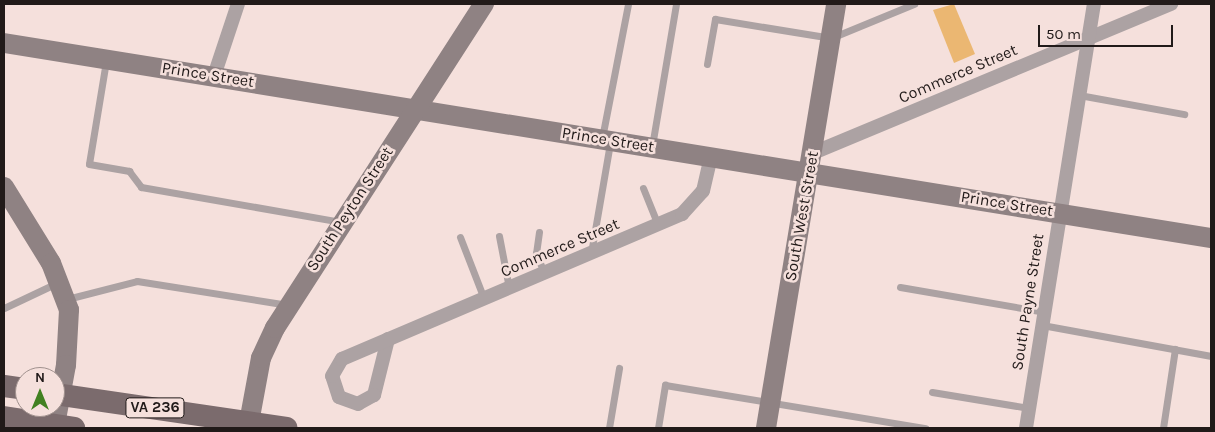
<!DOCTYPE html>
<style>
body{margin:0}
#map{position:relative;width:1215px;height:432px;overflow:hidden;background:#f5e0dc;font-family:Karla,sans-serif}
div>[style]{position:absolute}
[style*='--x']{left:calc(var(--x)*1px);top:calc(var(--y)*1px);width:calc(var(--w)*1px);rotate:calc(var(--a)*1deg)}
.green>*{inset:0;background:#ebb772}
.lane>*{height:7px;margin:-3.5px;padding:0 3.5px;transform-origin:3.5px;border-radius:3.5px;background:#aca2a3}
.street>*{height:14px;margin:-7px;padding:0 7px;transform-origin:7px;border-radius:7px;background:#aca2a3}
.secondary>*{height:20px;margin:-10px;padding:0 10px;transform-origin:10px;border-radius:10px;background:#8f8283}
.primary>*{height:22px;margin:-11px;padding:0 11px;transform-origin:11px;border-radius:11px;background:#7b6b6d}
span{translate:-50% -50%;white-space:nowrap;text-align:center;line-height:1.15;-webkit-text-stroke:5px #f5e0dc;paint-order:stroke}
.shield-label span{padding:1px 4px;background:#f5e0dc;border:1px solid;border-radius:4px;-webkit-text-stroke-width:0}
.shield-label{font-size:15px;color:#211a19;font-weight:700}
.street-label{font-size:16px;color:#211a19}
.frame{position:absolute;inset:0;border:5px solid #211a19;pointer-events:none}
.north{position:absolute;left:15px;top:367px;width:50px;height:50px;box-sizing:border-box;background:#f5e0dc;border:1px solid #a0918e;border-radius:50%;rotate:0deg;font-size:14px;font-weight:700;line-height:20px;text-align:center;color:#211a19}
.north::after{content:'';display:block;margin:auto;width:18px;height:22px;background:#418121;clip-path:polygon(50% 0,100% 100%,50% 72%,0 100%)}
.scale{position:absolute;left:1038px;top:25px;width:135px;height:22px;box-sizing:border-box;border:2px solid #211a19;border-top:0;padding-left:6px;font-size:15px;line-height:18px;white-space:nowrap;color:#211a19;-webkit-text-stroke:4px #f5e0dc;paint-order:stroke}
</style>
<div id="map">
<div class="green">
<i style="clip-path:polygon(954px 4px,975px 54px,954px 63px,933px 10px)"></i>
</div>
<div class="lane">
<i style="--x:106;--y:61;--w:104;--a:99.4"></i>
<i style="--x:89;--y:164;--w:41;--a:9.9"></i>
<i style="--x:129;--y:171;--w:20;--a:53"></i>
<i style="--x:141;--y:187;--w:204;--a:9.9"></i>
<i style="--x:707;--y:64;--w:46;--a:-79.9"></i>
<i style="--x:715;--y:19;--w:118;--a:9.3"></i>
<i style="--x:831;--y:38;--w:90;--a:-22.3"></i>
<i style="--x:1079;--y:95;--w:107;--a:10.3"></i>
<i style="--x:602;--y:138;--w:136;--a:-79"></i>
<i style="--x:652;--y:146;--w:144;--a:-80.4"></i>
<i style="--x:643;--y:188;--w:40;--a:68"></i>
<i style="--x:539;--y:232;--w:21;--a:98"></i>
<i style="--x:536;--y:253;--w:22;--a:68"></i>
<i style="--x:499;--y:236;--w:53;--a:79.1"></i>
<i style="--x:460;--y:237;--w:66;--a:68.8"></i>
<i style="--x:591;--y:253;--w:112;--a:-80.2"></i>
<i style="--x:900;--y:287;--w:146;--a:9.8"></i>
<i style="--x:67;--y:299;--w:72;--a:-14.4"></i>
<i style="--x:137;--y:281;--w:153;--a:9"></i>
<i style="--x:4;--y:308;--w:59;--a:-25.3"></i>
<i style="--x:1042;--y:325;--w:172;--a:10.4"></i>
<i style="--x:932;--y:392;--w:98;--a:9.4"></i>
<i style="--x:609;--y:428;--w:61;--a:-80.5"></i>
<i style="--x:658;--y:428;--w:44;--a:-80.8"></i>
<i style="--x:665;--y:385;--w:264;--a:9.4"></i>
<i style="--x:1163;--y:428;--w:80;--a:-81.4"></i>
</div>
<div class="street">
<i style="--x:214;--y:76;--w:76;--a:-71.6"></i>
<i style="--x:813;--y:153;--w:388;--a:-22.6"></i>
<i style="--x:388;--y:339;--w:58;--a:104"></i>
<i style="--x:374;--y:395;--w:18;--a:151"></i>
<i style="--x:358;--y:404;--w:20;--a:-160"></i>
<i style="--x:339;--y:397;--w:22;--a:-108"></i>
<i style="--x:332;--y:376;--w:20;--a:-60"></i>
<i style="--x:342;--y:359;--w:370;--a:-23.1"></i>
<i style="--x:682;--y:214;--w:31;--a:-48"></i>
<i style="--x:703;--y:191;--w:35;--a:-77"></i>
<i style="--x:1026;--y:428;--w:429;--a:-80.9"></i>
</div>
<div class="secondary">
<i style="--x:4;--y:43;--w:1223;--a:9.18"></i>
<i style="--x:4;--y:187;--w:89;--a:58.3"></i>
<i style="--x:51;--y:263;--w:50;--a:69"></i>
<i style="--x:69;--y:310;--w:55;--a:93.1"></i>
<i style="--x:66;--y:365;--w:61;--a:100.4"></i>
<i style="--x:248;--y:428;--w:71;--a:-79.5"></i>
<i style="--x:261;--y:358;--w:33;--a:-65"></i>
<i style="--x:275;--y:328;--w:386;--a:-57.2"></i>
<i style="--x:766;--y:428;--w:430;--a:-80.6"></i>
</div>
<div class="primary">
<i style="--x:4;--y:386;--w:21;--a:8"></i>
<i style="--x:55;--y:394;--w:234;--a:8.3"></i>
<i style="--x:4;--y:417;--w:71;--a:8.9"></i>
</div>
<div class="shield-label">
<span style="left:155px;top:408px">VA 236</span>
</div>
<div class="street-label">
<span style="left:958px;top:74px;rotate:-23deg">Commerce Street</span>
<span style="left:208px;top:75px;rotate:9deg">Prince Street</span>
<span style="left:608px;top:140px;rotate:9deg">Prince Street</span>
<span style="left:1007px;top:204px;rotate:9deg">Prince Street</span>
<span style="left:350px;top:209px;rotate:-57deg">South Peyton Street</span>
<span style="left:802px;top:216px;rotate:-80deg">South West Street</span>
<span style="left:560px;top:248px;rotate:-23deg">Commerce Street</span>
<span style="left:1028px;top:302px;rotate:-81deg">South Payne Street</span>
</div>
<div class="frame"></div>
<div class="north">N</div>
<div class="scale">50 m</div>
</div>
